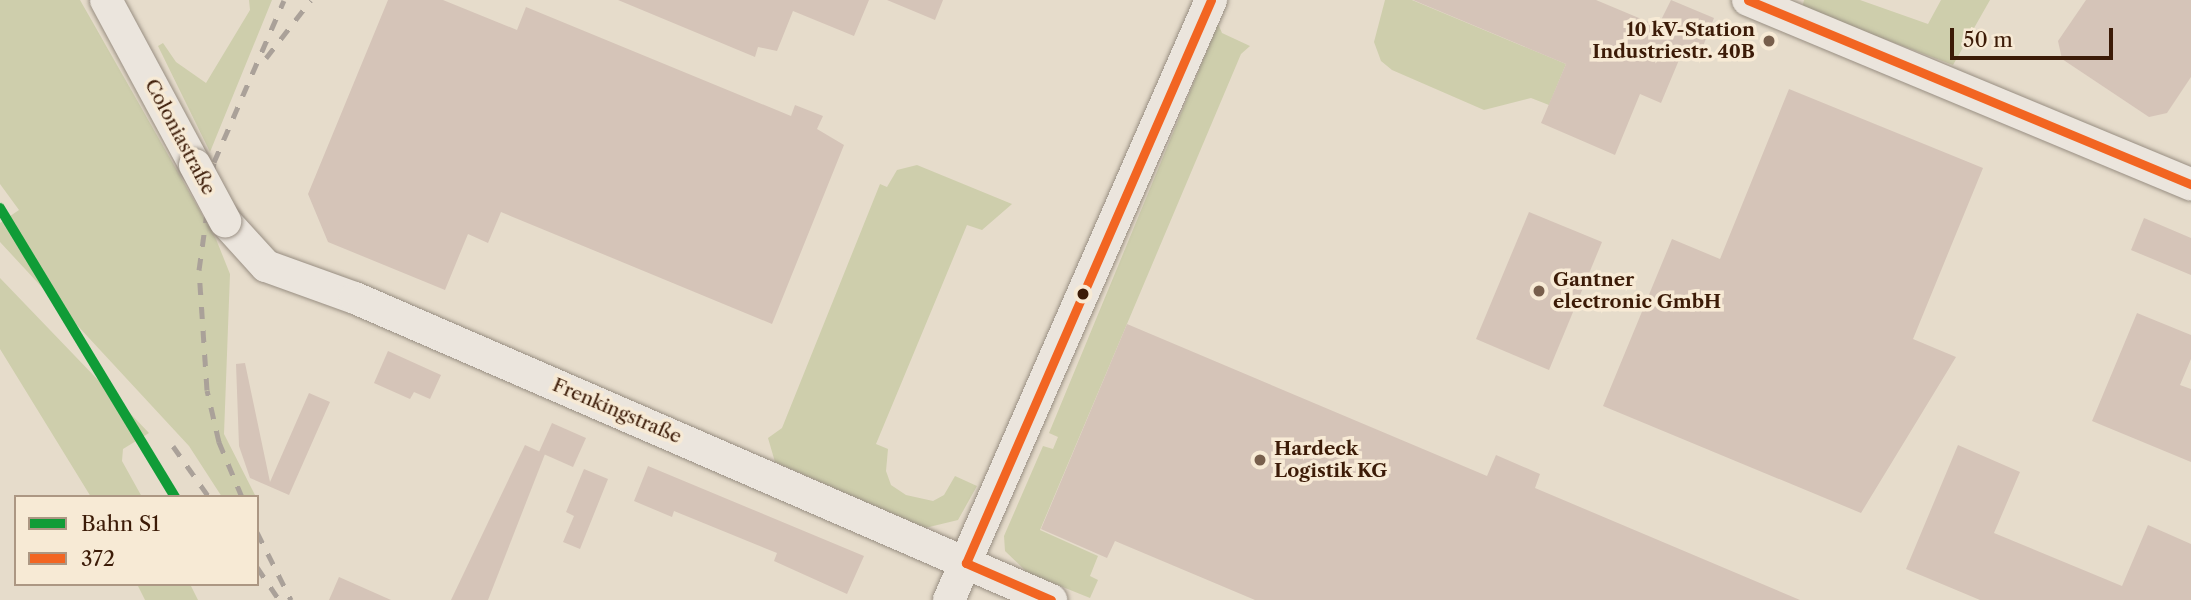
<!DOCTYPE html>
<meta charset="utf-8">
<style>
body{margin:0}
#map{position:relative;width:2191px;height:600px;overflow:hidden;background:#e6dccb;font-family:"Libre Caslon Text",serif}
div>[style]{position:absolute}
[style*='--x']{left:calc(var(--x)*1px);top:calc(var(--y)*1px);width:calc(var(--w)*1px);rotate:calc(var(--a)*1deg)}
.green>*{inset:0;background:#ceceac}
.building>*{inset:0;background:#d5c4b8}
.roads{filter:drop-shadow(0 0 2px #988e82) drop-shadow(0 0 2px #988e82)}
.minor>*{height:32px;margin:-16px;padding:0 16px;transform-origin:16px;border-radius:16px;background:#ebe5dd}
.rail>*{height:5px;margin-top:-2.5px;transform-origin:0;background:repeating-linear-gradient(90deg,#aaa199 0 12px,transparent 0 24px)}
.bridges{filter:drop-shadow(0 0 2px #988e82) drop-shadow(0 0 2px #988e82)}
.minor-bridge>*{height:32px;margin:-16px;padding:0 16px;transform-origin:16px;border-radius:16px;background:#ebe5dd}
.bus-1>*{height:9px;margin:-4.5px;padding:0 4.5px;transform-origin:4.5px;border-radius:4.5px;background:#f26522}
.rail-1>*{height:10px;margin:-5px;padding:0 5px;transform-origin:5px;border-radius:5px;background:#109c37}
.dots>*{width:19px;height:19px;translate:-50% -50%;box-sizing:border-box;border:4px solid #f7ead5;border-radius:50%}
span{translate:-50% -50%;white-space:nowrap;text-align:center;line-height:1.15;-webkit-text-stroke:7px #f7ead5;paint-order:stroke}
.poi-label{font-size:19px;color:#3c1b07;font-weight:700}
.right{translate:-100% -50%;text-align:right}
.left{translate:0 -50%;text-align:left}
.street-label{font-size:19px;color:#3c1b07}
.legend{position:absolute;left:14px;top:495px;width:245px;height:91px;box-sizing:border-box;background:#f7ead5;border:2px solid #ac9783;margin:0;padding:9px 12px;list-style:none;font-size:21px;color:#3c1b07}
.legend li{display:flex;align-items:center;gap:14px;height:35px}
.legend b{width:35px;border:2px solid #ac9783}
.scale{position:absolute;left:1950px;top:28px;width:163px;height:32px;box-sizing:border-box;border:4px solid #3c1b07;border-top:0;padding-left:9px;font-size:21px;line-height:24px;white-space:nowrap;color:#3c1b07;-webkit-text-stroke:5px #f7ead5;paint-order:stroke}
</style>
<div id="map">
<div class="green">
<i style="clip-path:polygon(0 0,80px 0,216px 239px,230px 274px,224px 434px,256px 497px,222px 497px,189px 446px,0 242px,0 223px,19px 210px,0 184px)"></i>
<i style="clip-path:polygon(249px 0,272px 0,210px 152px,158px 46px,163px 43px,176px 62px,206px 83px,250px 10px)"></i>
<i style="clip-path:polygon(1385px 0,1412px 0,1566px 64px,1549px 105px,1531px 98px,1484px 110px,1392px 70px,1381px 61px,1374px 42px)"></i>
<i style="clip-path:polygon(1804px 0,1860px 0,1928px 24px,1941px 0,1990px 0,1953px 65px,1802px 8px)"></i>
<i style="clip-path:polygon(1218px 24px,1222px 33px,1250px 46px,1241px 54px,1040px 530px,1098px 556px,1090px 576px,1098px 580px,1090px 598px,1028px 573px,1005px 551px,1004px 536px,1043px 446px,1053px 449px,1058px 437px,1049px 433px)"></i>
<i style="clip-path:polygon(917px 165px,1012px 204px,982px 230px,967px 225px,876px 444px,888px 449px,886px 471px,891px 485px,906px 495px,933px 501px,944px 495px,955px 476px,977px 486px,958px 520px,925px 528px,775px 462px,768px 438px,782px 428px,880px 184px,887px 187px,897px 170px)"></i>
<i style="clip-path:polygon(0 278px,149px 433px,123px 449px,122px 461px,142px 497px,91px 497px,0 349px)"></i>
<i style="clip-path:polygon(137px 584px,190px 584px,198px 600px,145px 600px)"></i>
</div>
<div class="building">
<i style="clip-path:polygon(388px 0,443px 0,517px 30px,526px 7px,791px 116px,795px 105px,823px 116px,817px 129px,844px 145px,772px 324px,501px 212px,488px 243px,468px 234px,445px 290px,328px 242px,308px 194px)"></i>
<i style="clip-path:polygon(618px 0,869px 0,854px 36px,793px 11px,777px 51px,758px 47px,755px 57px)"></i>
<i style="clip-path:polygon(887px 0,943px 0,935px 20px)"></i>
<i style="clip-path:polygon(1413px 0,1596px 0,1658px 26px,1671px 0,1714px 18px,1700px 54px,1684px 48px,1661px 103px,1640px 94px,1615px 155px,1541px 123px,1566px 64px)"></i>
<i style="clip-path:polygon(2086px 0,2191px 0,2191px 77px,2167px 113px,2149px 117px,2062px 59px,2058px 41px)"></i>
<i style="clip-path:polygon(1789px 89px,1983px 168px,1913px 339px,1956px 357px,1861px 513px,1603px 406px,1672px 239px,1720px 259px)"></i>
<i style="clip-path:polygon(1529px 212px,1602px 242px,1549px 370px,1476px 339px)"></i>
<i style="clip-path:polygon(2144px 218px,2191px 238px,2191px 275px,2131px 250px)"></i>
<i style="clip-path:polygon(2137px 313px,2191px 335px,2191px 359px,2180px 385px,2191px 389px,2191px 462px,2092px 421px)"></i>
<i style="clip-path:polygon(1127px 324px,1487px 476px,1496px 455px,1540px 474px,1535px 488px,1800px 600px,1255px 600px,1115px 541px,1107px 558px,1041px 529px)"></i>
<i style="clip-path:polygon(388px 351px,441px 375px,430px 399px,414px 392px,410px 399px,374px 383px)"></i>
<i style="clip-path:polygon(245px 363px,270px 482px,309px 393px,330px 402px,289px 495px,250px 478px,239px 446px,236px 364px)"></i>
<i style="clip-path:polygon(552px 423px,586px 438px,573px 467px,539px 452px)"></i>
<i style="clip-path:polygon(525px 445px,545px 454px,488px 600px,451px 600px)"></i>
<i style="clip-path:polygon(1958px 445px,2020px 472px,1994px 533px,2122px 586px,2148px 525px,2191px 544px,2191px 600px,1980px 600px,1906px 569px)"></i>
<i style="clip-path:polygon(648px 466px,864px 556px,847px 594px,774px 561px,777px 553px,674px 511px,672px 517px,634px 501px)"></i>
<i style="clip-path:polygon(584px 469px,608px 479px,580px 549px,563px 542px,574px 516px,566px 512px)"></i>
<i style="clip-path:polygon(339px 577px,391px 600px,329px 600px)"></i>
</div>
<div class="roads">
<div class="minor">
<i style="--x:106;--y:0;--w:187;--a:61.7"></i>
<i style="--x:1748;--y:0;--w:480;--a:22.6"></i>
<i style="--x:225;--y:221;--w:61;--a:47.7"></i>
<i style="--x:266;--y:266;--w:95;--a:19.8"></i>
<i style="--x:355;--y:298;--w:759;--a:23.46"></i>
<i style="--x:949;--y:600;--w:655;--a:-66.41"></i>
</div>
</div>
<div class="rail">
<i style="--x:266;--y:58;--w:73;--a:-52.2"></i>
<i style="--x:173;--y:446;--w:62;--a:54.8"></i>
<i style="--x:242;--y:497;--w:60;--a:-112.7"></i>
<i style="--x:219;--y:442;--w:53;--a:-103"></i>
<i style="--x:207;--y:390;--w:120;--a:-93.8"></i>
<i style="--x:199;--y:270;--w:109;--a:-82.1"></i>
<i style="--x:214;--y:162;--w:176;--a:-66.6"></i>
<i style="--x:257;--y:532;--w:76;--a:63.4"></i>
<i style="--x:257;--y:567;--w:40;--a:56"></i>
</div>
<div class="bridges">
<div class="minor-bridge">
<i style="--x:195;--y:165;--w:64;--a:61.8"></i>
</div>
</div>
<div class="bus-1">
<i style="--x:1748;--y:0;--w:480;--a:22.6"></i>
<i style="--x:1051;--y:600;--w:93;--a:-156.5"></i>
<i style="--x:966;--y:563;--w:614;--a:-66.48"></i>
</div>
<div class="rail-1">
<i style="--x:0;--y:208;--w:338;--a:58.8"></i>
</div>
<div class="dots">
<i style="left:1769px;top:41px;background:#785f4c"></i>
<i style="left:1539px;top:291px;background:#785f4c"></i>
<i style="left:1083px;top:294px;background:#3c1b07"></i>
<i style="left:1260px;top:460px;background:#785f4c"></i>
</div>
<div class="poi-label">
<span class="right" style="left:1755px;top:41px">10 kV-Station<br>Industriestr. 40B</span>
<span class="left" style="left:1553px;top:291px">Gantner<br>electronic GmbH</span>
<span class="left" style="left:1274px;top:460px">Hardeck<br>Logistik KG</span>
</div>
<div class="street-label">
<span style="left:180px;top:137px;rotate:62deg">Coloniastraße</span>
<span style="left:617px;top:411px;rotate:23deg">Frenkingstraße</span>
</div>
<ul class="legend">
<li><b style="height:9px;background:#109c37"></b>Bahn S1</li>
<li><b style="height:9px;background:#f26522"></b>372</li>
</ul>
<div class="scale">50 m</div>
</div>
